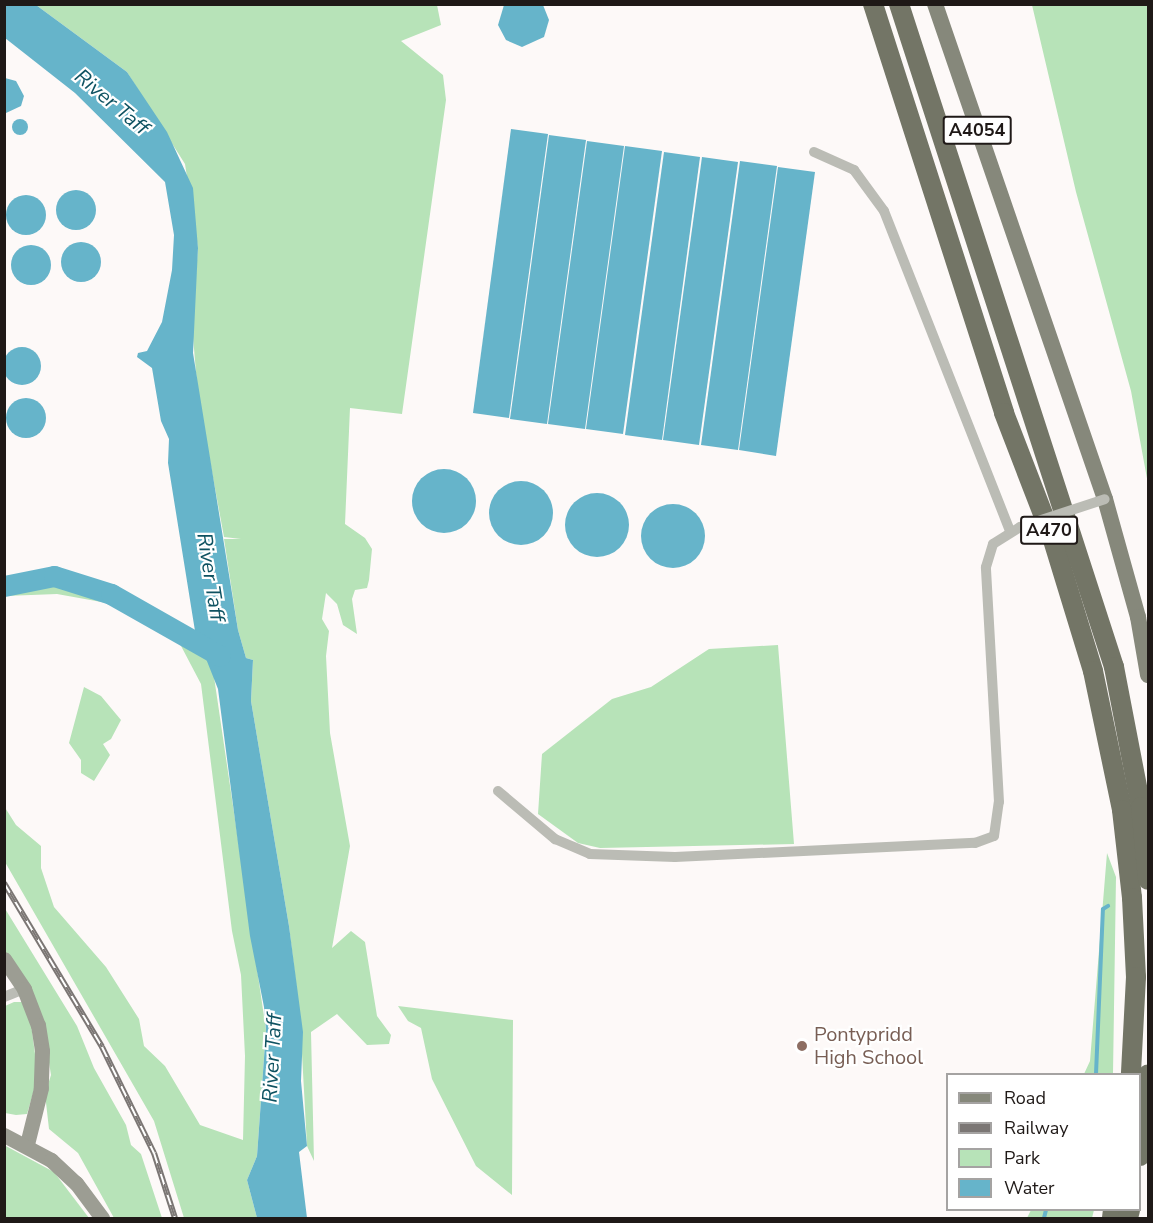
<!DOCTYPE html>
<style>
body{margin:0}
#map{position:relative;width:1153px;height:1223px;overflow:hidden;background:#fdf9f8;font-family:"Nunito Sans",sans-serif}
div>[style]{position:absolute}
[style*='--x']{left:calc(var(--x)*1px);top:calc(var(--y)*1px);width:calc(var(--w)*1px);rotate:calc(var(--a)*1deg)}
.green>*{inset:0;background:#b7e3b8}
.water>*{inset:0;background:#66b4ca}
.round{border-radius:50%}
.stream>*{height:4px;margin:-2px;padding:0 2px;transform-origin:2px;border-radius:2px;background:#66b4ca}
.river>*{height:21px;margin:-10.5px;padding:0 10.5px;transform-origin:10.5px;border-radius:10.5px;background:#66b4ca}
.street>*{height:10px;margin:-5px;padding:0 5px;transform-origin:5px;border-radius:5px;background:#bbbcb5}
.secondary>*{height:15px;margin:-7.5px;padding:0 7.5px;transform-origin:7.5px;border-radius:7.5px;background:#9c9d93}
.primary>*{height:16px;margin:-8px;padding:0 8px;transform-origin:8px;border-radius:8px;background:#86887b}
.highway>*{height:20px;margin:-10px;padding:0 10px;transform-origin:10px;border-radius:10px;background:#737566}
.rail>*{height:6px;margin-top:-3px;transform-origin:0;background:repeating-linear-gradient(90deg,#fff 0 11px,#7b7674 0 22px);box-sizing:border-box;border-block:2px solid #7b7674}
.street-bridge>*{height:10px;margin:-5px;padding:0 5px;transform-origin:5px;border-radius:5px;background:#bbbcb5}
.dots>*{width:16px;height:16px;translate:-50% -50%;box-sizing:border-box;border:3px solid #fff;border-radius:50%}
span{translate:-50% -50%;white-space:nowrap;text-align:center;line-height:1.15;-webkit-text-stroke:4.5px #fff;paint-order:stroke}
.shield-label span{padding:2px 4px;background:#fff;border:2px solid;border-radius:4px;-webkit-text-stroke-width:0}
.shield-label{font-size:18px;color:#1f1917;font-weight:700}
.education-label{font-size:20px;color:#785e54}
.left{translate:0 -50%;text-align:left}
.water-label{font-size:21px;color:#0e5261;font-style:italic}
.frame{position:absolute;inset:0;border:6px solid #1f1917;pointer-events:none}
.legend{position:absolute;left:946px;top:1073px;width:195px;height:138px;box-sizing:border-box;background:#fff;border:2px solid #a5a3a2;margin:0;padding:8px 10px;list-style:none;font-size:18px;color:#1f1917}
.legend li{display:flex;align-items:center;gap:12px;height:30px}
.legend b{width:30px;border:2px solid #a5a3a2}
</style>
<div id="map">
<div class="green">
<i style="clip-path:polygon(36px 5px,437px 5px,441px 25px,401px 41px,443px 75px,446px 100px,402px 414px,350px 408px,345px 524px,365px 538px,372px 549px,369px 580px,367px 588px,355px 590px,352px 599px,357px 634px,343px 625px,337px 604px,326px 593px,322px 619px,329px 631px,326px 656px,330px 733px,350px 846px,332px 948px,351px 931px,365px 942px,377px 1016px,391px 1035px,389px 1044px,367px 1045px,337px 1014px,311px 1032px,314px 1161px,307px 1146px,300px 1017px,289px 926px,251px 701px,253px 660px,246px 658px,238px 630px,224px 539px,241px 539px,224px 537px,198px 396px,192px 325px,198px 248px,185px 164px,127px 72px)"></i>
<i style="clip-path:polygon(1032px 5px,1148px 5px,1148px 484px,1131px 391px,1076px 192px)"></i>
<i style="clip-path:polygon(53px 578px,110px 595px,203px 649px,213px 670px,266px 1030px,257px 1156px,247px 1180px,257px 1218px,184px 1218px,154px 1121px,5px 862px,4px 806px,16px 825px,41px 846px,41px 868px,54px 907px,106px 967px,139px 1019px,144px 1046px,165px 1066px,200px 1125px,243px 1140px,245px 1056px,241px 975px,232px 931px,201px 684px,180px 644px,107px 603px,57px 594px,5px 596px,5px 589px)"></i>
<i style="clip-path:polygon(778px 645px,794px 844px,600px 848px,578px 843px,538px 814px,542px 754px,612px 699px,651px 687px,709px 649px)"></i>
<i style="clip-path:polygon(84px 687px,101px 696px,121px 720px,111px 739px,103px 744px,110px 755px,94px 781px,81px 773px,81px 760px,69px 743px)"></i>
<i style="clip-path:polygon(1107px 853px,1116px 877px,1113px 1074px,1084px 1074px,1090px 1061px)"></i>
<i style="clip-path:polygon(4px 907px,77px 1026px,94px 1068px,126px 1125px,131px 1145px,141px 1154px,162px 1218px,114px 1218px,78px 1153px,49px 1129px,45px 1094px,51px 1075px,43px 1025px,5px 952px)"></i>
<i style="clip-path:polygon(14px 1002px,22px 1002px,31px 1024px,38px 1076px,27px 1114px,16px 1115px,5px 1113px,5px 1006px)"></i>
<i style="clip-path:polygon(398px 1006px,513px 1020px,512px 1195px,476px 1166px,432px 1079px,421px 1028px,408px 1021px)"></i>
<i style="clip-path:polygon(4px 1145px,54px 1172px,89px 1218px,5px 1218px)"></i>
<i style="clip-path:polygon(1031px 1210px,1094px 1210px,1092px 1218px,1027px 1218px)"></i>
</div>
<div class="water">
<i style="clip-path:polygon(4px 5px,36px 5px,127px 72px,167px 132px,193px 188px,198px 248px,193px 353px,238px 630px,246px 658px,253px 660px,251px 701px,289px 926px,303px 1032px,301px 1081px,307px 1146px,299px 1152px,307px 1218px,257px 1218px,247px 1180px,257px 1156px,266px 1030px,264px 1007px,250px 936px,218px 689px,195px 631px,168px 463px,169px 439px,161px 421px,152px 368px,137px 357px,138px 353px,147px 351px,162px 322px,172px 270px,174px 235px,165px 182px,75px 93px,5px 38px)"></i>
<i style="clip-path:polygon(504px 5px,543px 5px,549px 20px,544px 37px,522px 47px,506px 40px,498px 25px)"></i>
<i style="clip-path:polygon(5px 78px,16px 81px,24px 96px,21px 106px,6px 113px)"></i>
<i class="round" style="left:12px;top:119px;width:16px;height:16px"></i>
<i style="clip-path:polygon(511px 129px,548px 134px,509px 418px,473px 413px)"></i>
<i style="clip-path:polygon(549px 135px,586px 140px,547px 424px,510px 419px)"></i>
<i style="clip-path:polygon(587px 141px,624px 146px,585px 429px,548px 424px)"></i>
<i style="clip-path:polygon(625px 146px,662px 151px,623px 434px,586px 429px)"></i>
<i style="clip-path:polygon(664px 152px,700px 157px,662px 440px,625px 435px)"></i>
<i style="clip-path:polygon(702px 157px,738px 162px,699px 445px,663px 440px)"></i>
<i style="clip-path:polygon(740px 161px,777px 166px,738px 450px,701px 445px)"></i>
<i style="clip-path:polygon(778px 167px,815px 172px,776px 456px,739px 450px)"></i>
<i class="round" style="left:56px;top:190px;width:40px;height:40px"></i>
<i class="round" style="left:6px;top:195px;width:40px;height:40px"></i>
<i class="round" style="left:61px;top:242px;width:40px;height:40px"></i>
<i class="round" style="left:11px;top:245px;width:40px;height:40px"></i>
<i class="round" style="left:3px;top:347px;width:38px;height:38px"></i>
<i class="round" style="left:6px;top:398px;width:40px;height:40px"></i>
<i class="round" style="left:412px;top:469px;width:64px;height:64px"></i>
<i class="round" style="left:489px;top:481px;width:64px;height:64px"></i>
<i class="round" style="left:565px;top:493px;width:64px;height:64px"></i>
<i class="round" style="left:641px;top:504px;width:64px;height:64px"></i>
</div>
<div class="stream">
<i style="--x:1096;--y:1074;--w:165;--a:-87.6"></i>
<i style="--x:1103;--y:909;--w:6;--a:-31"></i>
<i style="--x:1044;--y:1218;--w:8;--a:-76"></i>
</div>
<div class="river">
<i style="--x:4;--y:586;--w:51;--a:-11.3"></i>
<i style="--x:54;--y:576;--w:60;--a:17.5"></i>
<i style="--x:111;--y:594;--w:125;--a:29.6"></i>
</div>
<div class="street">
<i style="--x:814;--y:152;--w:44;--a:24.2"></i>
<i style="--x:854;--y:170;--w:51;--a:53.8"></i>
<i style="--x:884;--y:211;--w:344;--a:68.5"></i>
<i style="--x:498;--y:791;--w:75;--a:40.1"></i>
<i style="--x:555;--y:839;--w:38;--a:23"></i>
<i style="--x:590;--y:854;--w:85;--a:2"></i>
<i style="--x:675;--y:857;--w:300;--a:-2.7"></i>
<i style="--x:975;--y:843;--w:20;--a:-20"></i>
<i style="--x:994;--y:836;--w:34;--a:-82"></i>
<i style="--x:999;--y:802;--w:235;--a:-93.2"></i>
<i style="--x:986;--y:567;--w:24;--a:-73"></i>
<i style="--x:993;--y:544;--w:32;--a:-32"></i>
<i style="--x:4;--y:997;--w:22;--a:-22"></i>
</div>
<div class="secondary">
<i style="--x:4;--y:959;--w:36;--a:56"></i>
<i style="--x:24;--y:989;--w:39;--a:69"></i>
<i style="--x:38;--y:1025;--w:26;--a:81"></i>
<i style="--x:42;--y:1051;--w:37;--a:92"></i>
<i style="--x:41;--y:1088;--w:58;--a:104"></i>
<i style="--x:4;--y:1135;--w:53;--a:28"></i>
<i style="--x:51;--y:1160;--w:34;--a:43"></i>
<i style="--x:76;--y:1183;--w:44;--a:53.4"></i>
</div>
<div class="primary">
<i style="--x:935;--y:4;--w:523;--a:71.05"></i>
<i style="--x:1105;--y:499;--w:123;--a:74.4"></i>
<i style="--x:1138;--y:617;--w:59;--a:80.2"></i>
</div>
<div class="highway">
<i style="--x:873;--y:4;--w:429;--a:72.2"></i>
<i style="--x:1004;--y:413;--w:136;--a:68.9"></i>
<i style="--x:1053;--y:540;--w:137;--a:73"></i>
<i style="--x:1093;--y:671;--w:142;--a:78.2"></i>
<i style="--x:1122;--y:810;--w:89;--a:83.5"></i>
<i style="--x:1132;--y:898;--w:79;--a:87.1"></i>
<i style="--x:1136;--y:977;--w:97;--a:93"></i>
<i style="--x:899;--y:4;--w:697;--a:72.03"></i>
<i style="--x:1114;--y:667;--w:143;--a:79.1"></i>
<i style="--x:1141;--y:807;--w:73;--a:84.5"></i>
<i style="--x:1140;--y:1156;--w:82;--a:-84.4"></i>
<i style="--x:1112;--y:1218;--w:8;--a:-83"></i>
<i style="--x:1128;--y:1218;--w:8;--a:-76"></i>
</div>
<div class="rail">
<i style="--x:4;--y:883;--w:191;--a:59.1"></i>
<i style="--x:102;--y:1047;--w:118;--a:63.9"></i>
<i style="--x:154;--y:1153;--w:68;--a:72.1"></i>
</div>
<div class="street-bridge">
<i style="--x:1020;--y:527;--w:89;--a:-18.2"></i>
</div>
<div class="dots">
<i style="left:802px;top:1046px;background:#8d6e63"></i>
</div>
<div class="shield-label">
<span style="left:977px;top:130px">A4054</span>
<span style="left:1049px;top:530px">A470</span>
</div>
<div class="education-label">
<span class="left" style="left:814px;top:1046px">Pontypridd<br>High School</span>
</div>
<div class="water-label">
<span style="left:112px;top:102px;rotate:40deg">River Taff</span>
<span style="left:211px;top:577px;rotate:81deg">River Taff</span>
<span style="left:272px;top:1058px;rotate:-87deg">River Taff</span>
</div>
<div class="frame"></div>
<ul class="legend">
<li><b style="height:8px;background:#86887b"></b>Road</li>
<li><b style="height:8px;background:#7b7674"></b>Railway</li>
<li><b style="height:16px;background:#b7e3b8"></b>Park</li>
<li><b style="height:16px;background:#66b4ca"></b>Water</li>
</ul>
</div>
